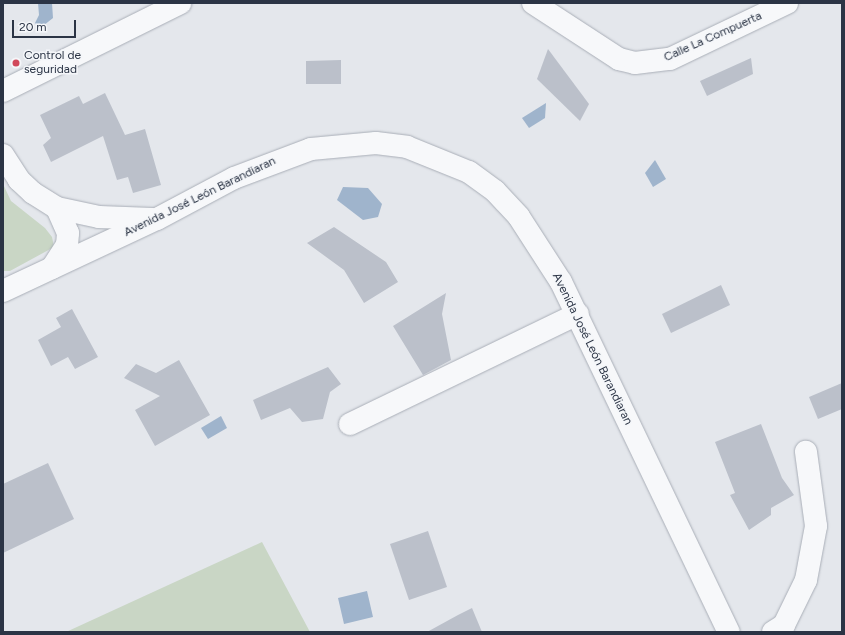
<!DOCTYPE html>
<meta charset="utf-8">
<style>
body{margin:0}
#map{position:relative;width:845px;height:635px;overflow:hidden;background:#e4e7ec;font-family:Figtree,sans-serif}
div>[style]{position:absolute}
[style*='--x']{left:calc(var(--x)*1px);top:calc(var(--y)*1px);width:calc(var(--w)*1px);rotate:calc(var(--a)*1deg)}
.green>*{inset:0;background:#c9d6c5}
.water>*{inset:0;background:#9fb4cc}
.building>*{inset:0;background:#bbc0ca}
.roads{filter:drop-shadow(0 0 1px #a9aeb7) drop-shadow(0 0 1px #a9aeb7)}
.minor>*{height:22px;margin:-11px;padding:0 11px;transform-origin:11px;border-radius:11px;background:#f7f8fa}
.tertiary>*{height:22px;margin:-11px;padding:0 11px;transform-origin:11px;border-radius:11px;background:#f7f8fa}
.dots>*{width:11px;height:11px;translate:-50% -50%;box-sizing:border-box;border:2px solid #f4f6f9;border-radius:50%}
span{translate:-50% -50%;white-space:nowrap;text-align:center;line-height:1.15;-webkit-text-stroke:3px #f4f6f9;paint-order:stroke}
.street-label{font-size:12px;color:#2b3445}
.poi-label{font-size:12px;color:#2b3445}
.left{translate:0 -50%;text-align:left}
.frame{position:absolute;inset:0;border:4px solid #2b3445;pointer-events:none}
.scale{position:absolute;left:12px;top:20px;width:64px;height:18px;box-sizing:border-box;border:2px solid #2b3445;border-top:0;padding-left:5px;font-size:12px;line-height:14px;white-space:nowrap;color:#2b3445;-webkit-text-stroke:3px #f4f6f9;paint-order:stroke}
</style>
<div id="map">
<div class="green">
<i style="clip-path:polygon(3px 184px,11px 201px,45px 228px,52px 237px,54px 247px,10px 271px,3px 271px)"></i>
<i style="clip-path:polygon(262px 542px,310px 632px,66px 632px)"></i>
</div>
<div class="water">
<i style="clip-path:polygon(38px 3px,52px 3px,53px 18px,39px 29px,35px 23px,39px 15px)"></i>
<i style="clip-path:polygon(546px 103px,545px 118px,529px 128px,522px 118px)"></i>
<i style="clip-path:polygon(655px 160px,666px 179px,653px 187px,645px 173px)"></i>
<i style="clip-path:polygon(343px 187px,368px 188px,382px 204px,378px 217px,363px 220px,337px 200px)"></i>
<i style="clip-path:polygon(221px 416px,227px 428px,208px 439px,201px 428px)"></i>
<i style="clip-path:polygon(367px 591px,373px 617px,344px 624px,338px 598px)"></i>
</div>
<div class="building">
<i style="clip-path:polygon(548px 49px,589px 104px,580px 121px,537px 79px)"></i>
<i style="clip-path:polygon(751px 58px,753px 74px,707px 96px,700px 81px)"></i>
<i style="clip-path:polygon(341px 60px,341px 84px,306px 84px,306px 61px)"></i>
<i style="clip-path:polygon(105px 93px,125px 135px,145px 129px,161px 185px,133px 193px,128px 177px,117px 180px,103px 136px,51px 162px,43px 145px,51px 138px,40px 115px,79px 96px,83px 104px)"></i>
<i style="clip-path:polygon(334px 227px,386px 262px,398px 282px,364px 303px,344px 270px,307px 243px)"></i>
<i style="clip-path:polygon(721px 285px,730px 305px,671px 333px,662px 314px)"></i>
<i style="clip-path:polygon(446px 293px,442px 314px,451px 360px,423px 375px,393px 326px)"></i>
<i style="clip-path:polygon(72px 309px,98px 357px,75px 369px,68px 357px,51px 366px,38px 340px,61px 327px,56px 318px)"></i>
<i style="clip-path:polygon(179px 360px,210px 415px,155px 446px,135px 410px,160px 396px,124px 378px,136px 364px,156px 373px)"></i>
<i style="clip-path:polygon(328px 367px,341px 384px,330px 392px,323px 419px,302px 422px,290px 408px,261px 420px,253px 400px)"></i>
<i style="clip-path:polygon(842px 383px,842px 409px,818px 419px,809px 397px)"></i>
<i style="clip-path:polygon(761px 424px,782px 478px,794px 495px,771px 508px,771px 515px,749px 530px,730px 495px,735px 493px,715px 442px)"></i>
<i style="clip-path:polygon(48px 463px,74px 519px,3px 553px,3px 484px)"></i>
<i style="clip-path:polygon(428px 531px,447px 587px,409px 600px,390px 544px)"></i>
<i style="clip-path:polygon(472px 608px,482px 632px,427px 632px,458px 615px)"></i>
</div>
<div class="roads">
<div class="minor">
<i style="--x:533;--y:3;--w:103;--a:33.1"></i>
<i style="--x:619;--y:59;--w:16;--a:14"></i>
<i style="--x:635;--y:63;--w:35;--a:-7"></i>
<i style="--x:670;--y:59;--w:130;--a:-25.6"></i>
<i style="--x:3;--y:91;--w:198;--a:-26.4"></i>
<i style="--x:350;--y:424;--w:253;--a:-25.8"></i>
<i style="--x:773;--y:632;--w:13;--a:-32"></i>
<i style="--x:784;--y:625;--w:50;--a:-63.9"></i>
<i style="--x:806;--y:580;--w:55;--a:-79.5"></i>
<i style="--x:816;--y:526;--w:75;--a:-97.7"></i>
</div>
<div class="tertiary">
<i style="--x:3;--y:155;--w:30;--a:57"></i>
<i style="--x:19;--y:180;--w:19;--a:43"></i>
<i style="--x:33;--y:193;--w:28;--a:32"></i>
<i style="--x:57;--y:208;--w:43;--a:12.1"></i>
<i style="--x:99;--y:217;--w:53;--a:2.2"></i>
<i style="--x:52;--y:268;--w:27;--a:-57"></i>
<i style="--x:67;--y:245;--w:12;--a:-85"></i>
<i style="--x:68;--y:233;--w:27;--a:-114"></i>
<i style="--x:3;--y:291;--w:170;--a:-25.1"></i>
<i style="--x:157;--y:219;--w:87;--a:-28"></i>
<i style="--x:234;--y:178;--w:82;--a:-20.6"></i>
<i style="--x:311;--y:149;--w:65;--a:-5.3"></i>
<i style="--x:376;--y:143;--w:31;--a:7"></i>
<i style="--x:407;--y:147;--w:67;--a:22"></i>
<i style="--x:469;--y:172;--w:32;--a:36"></i>
<i style="--x:495;--y:191;--w:35;--a:47"></i>
<i style="--x:519;--y:217;--w:77;--a:57.1"></i>
<i style="--x:561;--y:282;--w:388;--a:64.4"></i>
</div>
</div>
<div class="dots">
<i style="left:16px;top:63px;background:#d1495b"></i>
</div>
<div class="street-label">
<span style="left:713px;top:37px;rotate:-24deg">Calle La Compuerta</span>
<span style="left:200px;top:197px;rotate:-26deg">Avenida José León Barandiaran</span>
<span style="left:592px;top:349px;rotate:64deg">Avenida José León Barandiaran</span>
</div>
<div class="poi-label">
<span class="left" style="left:24px;top:63px">Control de<br>seguridad</span>
</div>
<div class="frame"></div>
<div class="scale">20 m</div>
</div>
